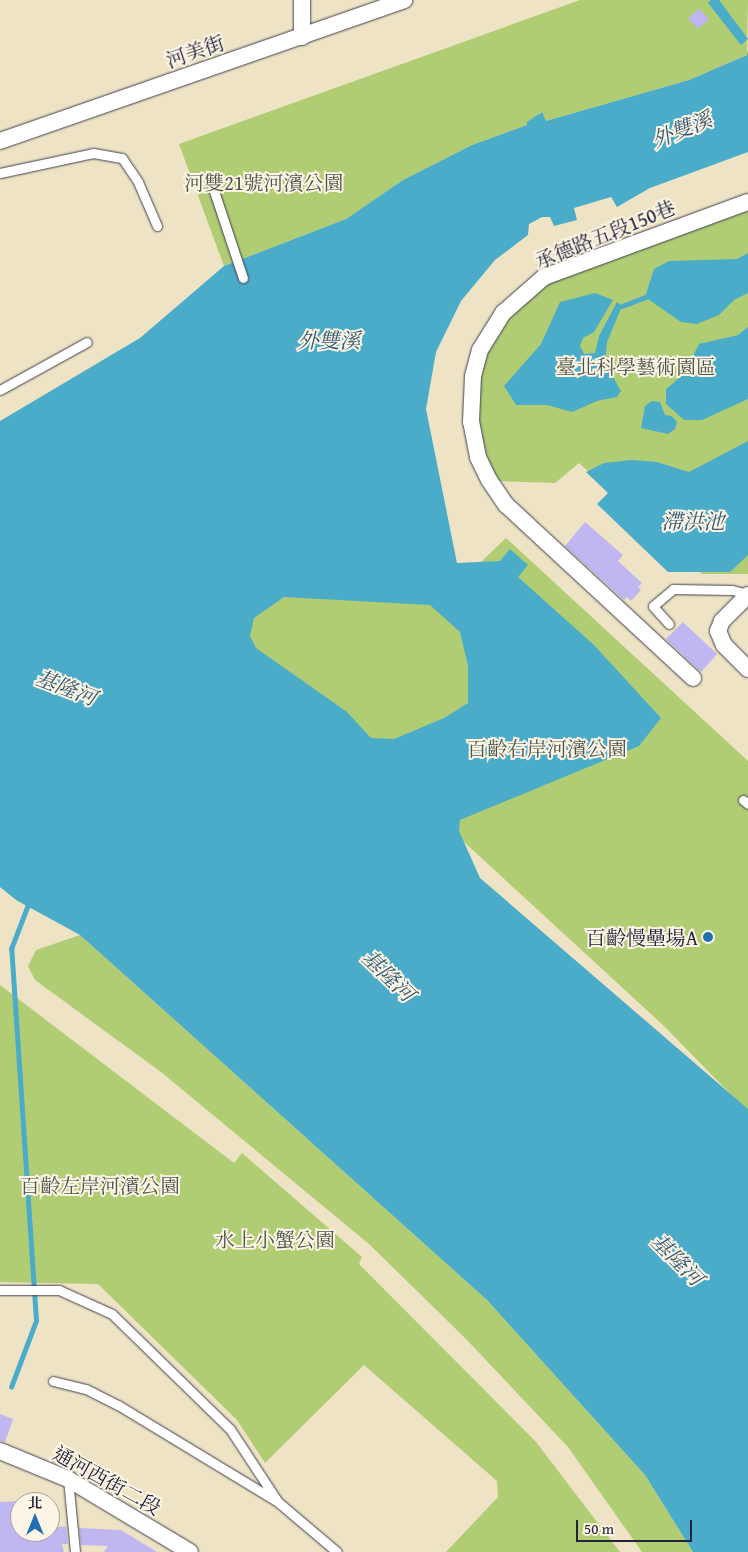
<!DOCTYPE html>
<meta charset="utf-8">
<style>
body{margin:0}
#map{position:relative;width:748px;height:1552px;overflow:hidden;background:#eee4c5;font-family:"Gentium Book Plus","Noto Serif TC",serif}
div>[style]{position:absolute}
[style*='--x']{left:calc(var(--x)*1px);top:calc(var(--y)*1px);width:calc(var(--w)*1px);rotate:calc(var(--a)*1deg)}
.green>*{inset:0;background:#b0cd74}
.water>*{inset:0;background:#4aacc9}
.stream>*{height:4.5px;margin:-2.25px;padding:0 2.25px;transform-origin:2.25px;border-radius:2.25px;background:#4aacc9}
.building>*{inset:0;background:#c0b6f1}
.roads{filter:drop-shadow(0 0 1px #413f50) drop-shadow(0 0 1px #413f50)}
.lane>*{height:9px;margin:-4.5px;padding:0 4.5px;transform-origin:4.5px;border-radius:4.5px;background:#fff}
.street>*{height:16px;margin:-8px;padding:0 8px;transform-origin:8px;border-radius:8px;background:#fff}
.dots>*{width:14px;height:14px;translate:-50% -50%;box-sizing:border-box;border:2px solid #fcf5e5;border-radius:50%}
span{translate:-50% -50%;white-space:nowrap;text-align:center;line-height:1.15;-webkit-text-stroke:4px #fcf5e5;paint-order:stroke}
.street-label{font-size:20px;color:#22223b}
.park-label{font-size:20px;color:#4d554c}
.poi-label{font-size:20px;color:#22223b}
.right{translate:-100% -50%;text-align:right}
.water-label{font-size:21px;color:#325974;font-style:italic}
.north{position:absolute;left:10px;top:1492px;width:50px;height:50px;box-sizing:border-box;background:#fcf5e5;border:1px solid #a5a1a1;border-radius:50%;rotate:0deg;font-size:14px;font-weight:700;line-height:20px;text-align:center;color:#22223b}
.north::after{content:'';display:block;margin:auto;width:18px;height:22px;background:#1f6fb2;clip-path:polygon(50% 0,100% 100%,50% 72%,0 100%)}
.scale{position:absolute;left:576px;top:1520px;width:116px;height:22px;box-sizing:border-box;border:2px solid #22223b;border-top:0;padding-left:6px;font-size:15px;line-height:18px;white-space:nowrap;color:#22223b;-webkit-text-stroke:4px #fcf5e5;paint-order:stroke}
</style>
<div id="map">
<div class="green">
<i style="clip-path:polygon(580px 0,748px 0,747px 55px,689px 80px,546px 121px,541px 112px,527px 125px,472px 145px,403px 180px,346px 219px,224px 266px,179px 144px)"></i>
<i style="clip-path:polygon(748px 205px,748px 574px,702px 574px,579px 463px,555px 483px,497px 481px,483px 446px,476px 404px,486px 352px,516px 304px,553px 276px)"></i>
<i style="clip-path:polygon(506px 538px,748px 761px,748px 1112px,664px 1026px,240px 636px,260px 609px,289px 588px,463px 579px)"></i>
<i style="clip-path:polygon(80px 935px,487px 1300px,645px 1475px,693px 1552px,642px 1552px,568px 1447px,466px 1339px,369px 1244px,161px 1072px,35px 980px,28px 966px,36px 950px)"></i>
<i style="clip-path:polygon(0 985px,234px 1163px,242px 1153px,362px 1257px,359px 1264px,536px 1442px,620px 1552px,446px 1552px,498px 1497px,497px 1481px,364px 1365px,265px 1463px,237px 1420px,98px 1284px,0 1282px)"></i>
</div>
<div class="water">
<i style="clip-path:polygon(711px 0,719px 0,748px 39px,741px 45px,708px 3px)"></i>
<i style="clip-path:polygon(evenodd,748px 50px,748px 152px,650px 188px,617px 207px,611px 197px,574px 208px,577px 220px,554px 226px,550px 217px,542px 217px,529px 224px,528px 235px,495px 260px,461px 301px,436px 352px,426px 409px,457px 563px,500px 561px,510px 549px,528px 565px,518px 577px,594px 645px,661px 718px,639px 746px,460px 820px,459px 831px,480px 878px,748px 1109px,748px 1552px,693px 1552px,645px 1475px,487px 1300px,80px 935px,16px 900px,0 887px,0 421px,140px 338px,224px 266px,346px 219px,403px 180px,472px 145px,527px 125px,527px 122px,542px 112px,546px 121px,689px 80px,747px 55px,748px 50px,284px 597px,430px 605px,460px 632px,468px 666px,468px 703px,444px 718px,394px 739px,371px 738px,347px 712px,256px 648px,250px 636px,254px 618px,284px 597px)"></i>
<i style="clip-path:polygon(748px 253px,748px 293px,734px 300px,719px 315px,697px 324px,681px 322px,645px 297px,654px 269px,669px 261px,737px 259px)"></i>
<i style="clip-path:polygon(595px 293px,613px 300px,594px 332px,583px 338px,580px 346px,584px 354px,595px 353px,599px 336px,617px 302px,622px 306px,607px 342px,605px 363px,621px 391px,617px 397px,597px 401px,572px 412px,547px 405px,516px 405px,504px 386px,541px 344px,560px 302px)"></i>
<i style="clip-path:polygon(748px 327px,748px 399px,702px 420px,684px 420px,666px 404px,666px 389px,684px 374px,699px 344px,738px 335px)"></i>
<i style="clip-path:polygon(652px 401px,660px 402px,665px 415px,672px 416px,677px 422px,675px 429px,668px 434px,641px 428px,645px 406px)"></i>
<i style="clip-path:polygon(748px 441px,748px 555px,730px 572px,668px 572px,597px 504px,608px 493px,586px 472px,604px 463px,632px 460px,657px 462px,689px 472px)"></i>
</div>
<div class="stream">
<i style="--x:622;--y:306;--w:30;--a:-21"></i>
<i style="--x:11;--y:1387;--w:71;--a:-69.3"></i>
<i style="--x:36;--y:1321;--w:373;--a:-93.8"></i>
<i style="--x:11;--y:949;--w:50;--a:-69"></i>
</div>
<div class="building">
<i style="clip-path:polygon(699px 9px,709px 19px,698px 29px,688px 18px)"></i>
<i style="clip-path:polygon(585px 522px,623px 555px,618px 561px,642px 583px,638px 587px,641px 590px,631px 601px,627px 597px,624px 600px,565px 546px)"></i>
<i style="clip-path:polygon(683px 622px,717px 654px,701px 672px,666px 639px)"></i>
<i style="clip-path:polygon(0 1414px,13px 1419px,5px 1442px,0 1441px)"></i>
<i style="clip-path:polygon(20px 1501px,20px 1537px,50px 1532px,50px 1526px,66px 1527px,68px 1544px,62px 1544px,64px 1552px,0 1552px,0 1502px)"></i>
<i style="clip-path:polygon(79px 1528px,121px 1530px,157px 1552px,104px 1552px,108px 1546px,81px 1545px)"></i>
</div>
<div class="roads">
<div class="lane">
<i style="--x:0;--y:173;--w:95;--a:-12.1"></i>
<i style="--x:93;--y:153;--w:29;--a:10"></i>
<i style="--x:122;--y:158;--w:29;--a:56"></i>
<i style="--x:138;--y:182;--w:48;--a:66.6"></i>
<i style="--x:212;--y:185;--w:98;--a:71.6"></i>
<i style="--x:0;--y:390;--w:99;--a:-28.9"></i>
<i style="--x:669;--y:624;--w:24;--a:-132"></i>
<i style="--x:653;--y:606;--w:26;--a:-40"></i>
<i style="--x:673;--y:589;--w:59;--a:1"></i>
<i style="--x:732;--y:590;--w:16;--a:14"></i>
<i style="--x:743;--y:800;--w:6;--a:39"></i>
<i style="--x:0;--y:1290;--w:59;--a:0"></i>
<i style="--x:59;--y:1290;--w:58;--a:24.4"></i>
<i style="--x:112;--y:1314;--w:165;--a:44.3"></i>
<i style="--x:230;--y:1429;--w:87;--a:56.7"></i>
<i style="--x:278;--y:1502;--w:77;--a:40.3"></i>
<i style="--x:53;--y:1381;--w:34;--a:14"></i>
<i style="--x:86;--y:1389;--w:36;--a:27"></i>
<i style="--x:118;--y:1405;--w:184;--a:31.2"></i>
<i style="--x:68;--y:1479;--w:73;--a:84.5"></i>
</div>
<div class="street">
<i style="--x:302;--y:0;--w:37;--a:90"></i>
<i style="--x:0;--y:141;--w:428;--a:-19.2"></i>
<i style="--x:748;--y:595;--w:37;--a:135"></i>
<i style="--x:722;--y:621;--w:11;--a:112"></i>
<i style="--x:718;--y:631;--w:15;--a:67"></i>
<i style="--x:724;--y:645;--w:34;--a:45"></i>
<i style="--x:693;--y:678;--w:255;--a:-137.2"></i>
<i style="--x:506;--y:505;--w:30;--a:-124"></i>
<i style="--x:489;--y:480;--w:25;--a:-116"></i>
<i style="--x:478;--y:457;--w:36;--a:-101"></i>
<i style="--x:471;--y:422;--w:46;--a:-87.5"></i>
<i style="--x:473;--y:376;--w:27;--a:-75"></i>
<i style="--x:480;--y:350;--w:44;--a:-58.1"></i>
<i style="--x:503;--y:313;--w:55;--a:-41.3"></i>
<i style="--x:544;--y:277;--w:217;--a:-20.2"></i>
<i style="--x:0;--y:1451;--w:74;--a:22.4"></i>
<i style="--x:68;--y:1479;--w:142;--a:30.9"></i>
</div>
</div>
<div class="dots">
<i style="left:708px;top:937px;background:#1f6fb2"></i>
</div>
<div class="street-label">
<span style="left:195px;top:51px;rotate:-19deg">河美街</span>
<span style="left:605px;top:234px;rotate:-22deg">承德路五段150巷</span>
<span style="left:107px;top:1480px;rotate:29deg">通河西街二段</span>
</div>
<div class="park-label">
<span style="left:264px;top:182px">河雙21號河濱公園</span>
<span style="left:636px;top:366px">臺北科學藝術園區</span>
<span style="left:547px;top:748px">百齡右岸河濱公園</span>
<span style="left:100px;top:1185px">百齡左岸河濱公園</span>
<span style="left:275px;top:1239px">水上小蟹公園</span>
</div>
<div class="poi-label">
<span class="right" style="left:698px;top:937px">百齡慢壘場A</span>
</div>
<div class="water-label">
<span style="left:682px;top:130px;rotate:-22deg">外雙溪</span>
<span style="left:329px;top:341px">外雙溪</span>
<span style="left:693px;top:522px">滯洪池</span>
<span style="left:66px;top:688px;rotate:21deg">基隆河</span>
<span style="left:388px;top:976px;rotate:44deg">基隆河</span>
<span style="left:677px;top:1260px;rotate:45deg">基隆河</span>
</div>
<div class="north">北</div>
<div class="scale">50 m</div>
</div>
